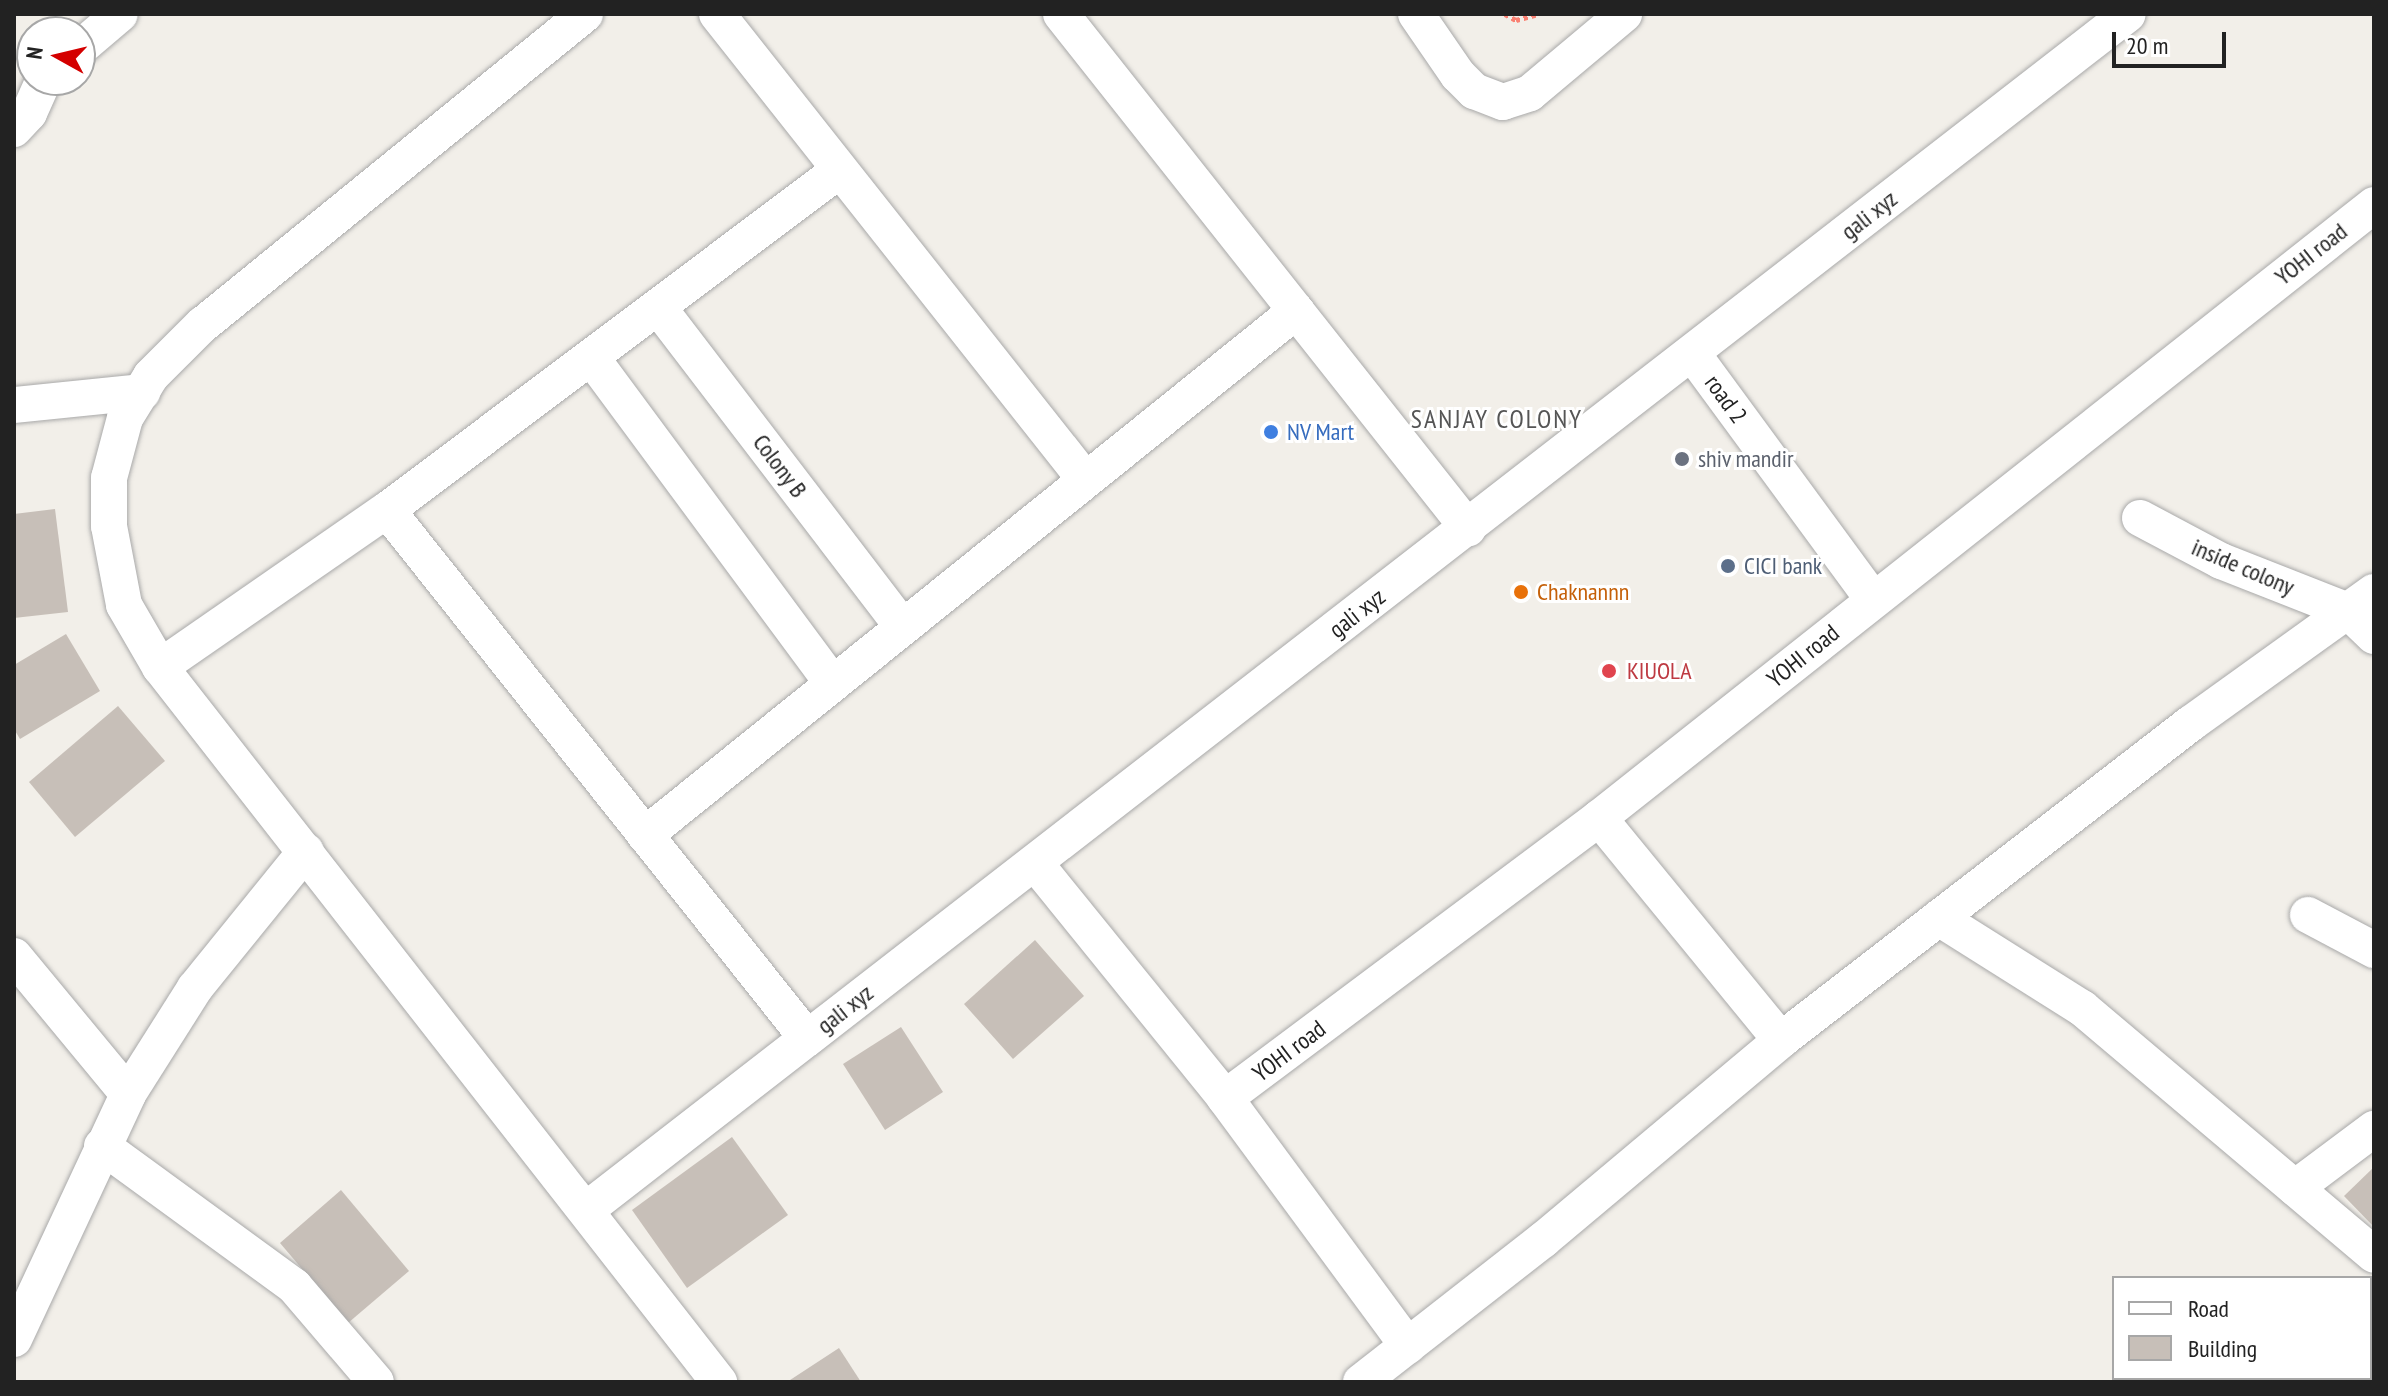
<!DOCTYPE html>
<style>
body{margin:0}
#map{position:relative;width:2388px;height:1396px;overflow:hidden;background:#f2efe9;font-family:"PT Sans Narrow",sans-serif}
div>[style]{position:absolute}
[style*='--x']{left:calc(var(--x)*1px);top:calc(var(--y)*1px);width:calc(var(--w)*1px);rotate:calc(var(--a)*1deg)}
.building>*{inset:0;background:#c7bfb8}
.path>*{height:5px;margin-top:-2.5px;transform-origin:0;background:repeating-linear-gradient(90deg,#fa8072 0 4px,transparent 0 8px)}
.roads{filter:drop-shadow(0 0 2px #a9a9a9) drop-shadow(0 0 2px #a9a9a9)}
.minor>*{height:36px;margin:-18px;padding:0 18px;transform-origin:18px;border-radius:18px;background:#fff}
.dots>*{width:22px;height:22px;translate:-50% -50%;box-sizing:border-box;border:4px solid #fff;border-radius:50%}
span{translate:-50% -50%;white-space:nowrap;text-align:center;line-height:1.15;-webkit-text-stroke:6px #fff;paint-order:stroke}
.street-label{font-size:24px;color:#222}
.shop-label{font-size:24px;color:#366cbe}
.left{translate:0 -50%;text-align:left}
.worship-label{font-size:24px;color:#5b616d}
.service-label{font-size:24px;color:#4e5e75}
.food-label{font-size:24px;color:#c56008}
.health-label{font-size:24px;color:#be3a42}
.neighbourhood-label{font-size:26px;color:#555;letter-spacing:2px}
.frame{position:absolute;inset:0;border:16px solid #222;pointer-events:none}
.legend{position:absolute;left:2112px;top:1276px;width:260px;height:104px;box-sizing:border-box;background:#fff;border:2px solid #a7a7a7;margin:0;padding:10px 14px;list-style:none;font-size:24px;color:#222}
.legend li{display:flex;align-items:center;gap:16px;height:40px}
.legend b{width:40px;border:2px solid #a7a7a7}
.north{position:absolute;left:16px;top:16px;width:80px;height:80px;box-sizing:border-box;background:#fff;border:2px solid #a7a7a7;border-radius:50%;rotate:278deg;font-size:22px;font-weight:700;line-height:32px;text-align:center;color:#222}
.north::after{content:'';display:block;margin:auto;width:28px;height:36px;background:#d40000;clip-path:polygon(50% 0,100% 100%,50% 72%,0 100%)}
.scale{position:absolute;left:2112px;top:32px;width:114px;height:36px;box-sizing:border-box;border:4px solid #222;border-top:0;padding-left:10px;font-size:24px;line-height:28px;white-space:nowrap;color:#222;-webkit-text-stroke:6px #fff;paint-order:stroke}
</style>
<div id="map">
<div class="building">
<i style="clip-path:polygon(55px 509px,68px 612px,14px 618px,14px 514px)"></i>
<i style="clip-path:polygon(66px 634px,100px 691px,20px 739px,14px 729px,14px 665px)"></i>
<i style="clip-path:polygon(118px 706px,165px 761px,75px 837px,29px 782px)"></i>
<i style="clip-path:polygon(1035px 940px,1084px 996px,1013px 1059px,964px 1004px)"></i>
<i style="clip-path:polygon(901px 1027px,943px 1092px,885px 1130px,843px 1064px)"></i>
<i style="clip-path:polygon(732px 1137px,788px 1215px,687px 1288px,632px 1210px)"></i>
<i style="clip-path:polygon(2374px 1167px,2374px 1227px,2344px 1196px)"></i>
<i style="clip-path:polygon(341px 1190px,409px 1271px,348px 1323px,280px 1243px)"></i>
<i style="clip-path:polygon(839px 1348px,861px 1382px,787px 1382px)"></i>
</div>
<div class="path">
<i style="--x:1505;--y:14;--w:13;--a:29"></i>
<i style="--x:1516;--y:20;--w:23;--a:-15"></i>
</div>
<div class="roads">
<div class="minor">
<i style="--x:585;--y:14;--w:492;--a:140.9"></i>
<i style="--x:203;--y:324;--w:74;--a:135"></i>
<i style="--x:151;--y:376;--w:49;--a:121.8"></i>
<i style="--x:125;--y:418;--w:62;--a:104.9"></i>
<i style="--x:109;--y:478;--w:48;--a:90"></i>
<i style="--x:109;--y:526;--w:80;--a:79.2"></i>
<i style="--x:124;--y:605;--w:72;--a:59.9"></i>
<i style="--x:160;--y:667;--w:908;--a:51.98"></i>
<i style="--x:717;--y:14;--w:592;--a:51.66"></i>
<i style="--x:1061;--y:14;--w:656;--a:51.63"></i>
<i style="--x:1416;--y:14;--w:74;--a:55.5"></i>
<i style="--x:1458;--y:75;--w:23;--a:45"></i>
<i style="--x:1474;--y:91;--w:31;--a:21"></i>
<i style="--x:1503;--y:102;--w:28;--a:-18"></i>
<i style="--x:1530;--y:93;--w:123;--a:-40"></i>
<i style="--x:80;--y:48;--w:52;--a:-40.4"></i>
<i style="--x:14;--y:129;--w:22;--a:-47"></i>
<i style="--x:29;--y:113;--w:36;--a:-66"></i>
<i style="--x:658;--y:307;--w:402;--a:52.6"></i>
<i style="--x:1692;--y:353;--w:305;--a:53.7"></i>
<i style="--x:591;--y:357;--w:405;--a:53.5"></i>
<i style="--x:14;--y:405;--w:129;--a:-5.8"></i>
<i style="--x:387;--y:510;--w:675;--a:51.5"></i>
<i style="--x:2140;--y:518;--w:92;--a:28"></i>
<i style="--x:2221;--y:561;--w:136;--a:21.5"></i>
<i style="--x:2348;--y:611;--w:36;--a:44"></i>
<i style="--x:160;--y:667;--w:276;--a:-34.7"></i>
<i style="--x:387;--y:510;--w:563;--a:-36.91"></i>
<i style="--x:1599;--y:818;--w:287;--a:50.7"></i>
<i style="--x:645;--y:835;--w:836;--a:-38.83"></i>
<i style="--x:1035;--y:863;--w:302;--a:51"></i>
<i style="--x:1225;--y:1098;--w:308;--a:53.6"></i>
<i style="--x:2308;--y:915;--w:75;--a:27.9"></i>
<i style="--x:1939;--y:918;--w:169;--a:32.2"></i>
<i style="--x:2082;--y:1008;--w:382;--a:40.2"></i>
<i style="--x:14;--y:956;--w:179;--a:50.4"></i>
<i style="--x:1225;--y:1098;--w:467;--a:-36.8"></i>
<i style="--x:1599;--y:818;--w:988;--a:-38.34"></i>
<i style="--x:102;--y:1146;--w:238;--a:36.1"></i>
<i style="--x:294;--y:1286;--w:126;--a:49.5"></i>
<i style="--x:2295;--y:1188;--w:99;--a:-36.8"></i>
<i style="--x:586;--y:1210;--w:1951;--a:-37.8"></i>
<i style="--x:14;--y:1339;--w:270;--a:-65"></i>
<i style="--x:128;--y:1094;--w:125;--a:-57.7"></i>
<i style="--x:195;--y:988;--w:176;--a:-51"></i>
<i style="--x:1361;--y:1382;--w:231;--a:-38"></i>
<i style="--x:1543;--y:1240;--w:311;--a:-40"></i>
<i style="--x:1781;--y:1040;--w:517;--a:-37.69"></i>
<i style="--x:2190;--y:724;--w:226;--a:-35.7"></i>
</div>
</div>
<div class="dots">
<i style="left:1271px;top:432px;background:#3f7fe0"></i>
<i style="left:1682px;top:459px;background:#6b7280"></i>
<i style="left:1728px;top:566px;background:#5c6f8a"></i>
<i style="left:1521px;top:592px;background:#e8710a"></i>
<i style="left:1609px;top:671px;background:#e0444e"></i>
</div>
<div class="street-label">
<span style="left:1869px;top:215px;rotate:-38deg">gali xyz</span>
<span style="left:2311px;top:254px;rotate:-38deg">YOHI road</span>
<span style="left:1726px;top:399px;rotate:54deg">road 2</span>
<span style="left:780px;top:466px;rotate:53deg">Colony B</span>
<span style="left:2243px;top:567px;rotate:23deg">inside colony</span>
<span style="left:1357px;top:613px;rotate:-38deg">gali xyz</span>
<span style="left:1803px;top:656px;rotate:-39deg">YOHI road</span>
<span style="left:845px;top:1009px;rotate:-38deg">gali xyz</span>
<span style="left:1289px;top:1051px;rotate:-37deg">YOHI road</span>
</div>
<div class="shop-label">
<span class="left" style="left:1287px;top:432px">NV Mart</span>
</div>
<div class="worship-label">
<span class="left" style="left:1698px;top:459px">shiv mandir</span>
</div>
<div class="service-label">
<span class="left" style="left:1744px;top:566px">CICI bank</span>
</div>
<div class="food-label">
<span class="left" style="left:1537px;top:592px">Chaknannn</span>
</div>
<div class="health-label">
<span class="left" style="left:1627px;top:671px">KIUOLA</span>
</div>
<div class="neighbourhood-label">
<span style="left:1497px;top:419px">SANJAY COLONY</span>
</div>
<div class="frame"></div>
<ul class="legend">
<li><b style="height:10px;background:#fff"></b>Road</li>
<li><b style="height:22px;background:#c7bfb8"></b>Building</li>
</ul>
<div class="north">N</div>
<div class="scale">20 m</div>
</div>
